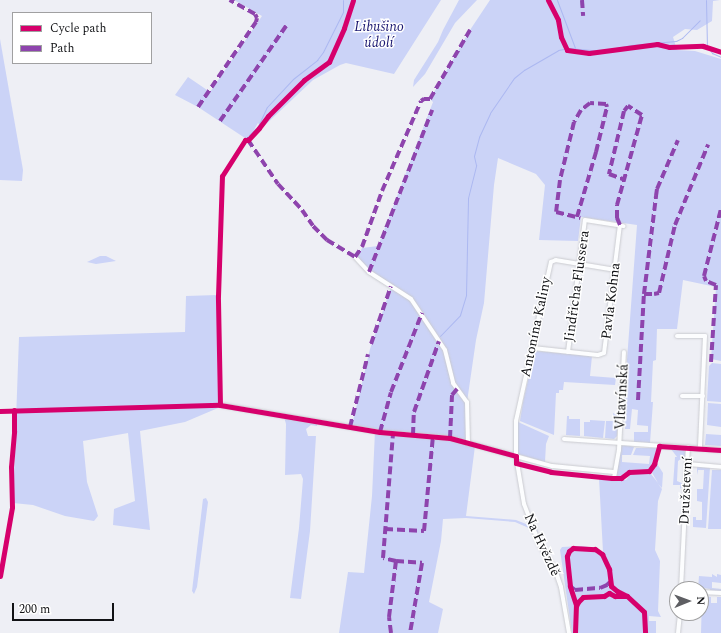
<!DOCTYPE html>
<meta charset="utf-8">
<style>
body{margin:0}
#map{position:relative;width:721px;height:633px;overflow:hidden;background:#eeeff5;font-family:Spectral,serif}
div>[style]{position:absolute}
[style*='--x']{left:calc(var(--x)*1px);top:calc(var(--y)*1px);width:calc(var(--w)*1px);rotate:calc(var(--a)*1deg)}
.green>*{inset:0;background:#cbd3f7}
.stream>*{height:1px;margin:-0.5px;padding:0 0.5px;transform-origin:0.5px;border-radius:0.5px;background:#acb8f1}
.roads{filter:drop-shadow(0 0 1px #cacbd0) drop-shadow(0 0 1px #cacbd0)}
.street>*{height:4px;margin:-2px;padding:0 2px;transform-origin:2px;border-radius:2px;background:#fcfdfe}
.quiet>*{height:4px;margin-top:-2px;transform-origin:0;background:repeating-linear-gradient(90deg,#8e44ad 0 8px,transparent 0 12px)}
.cycleway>*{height:5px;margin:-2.5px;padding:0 2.5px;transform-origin:2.5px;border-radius:2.5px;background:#d6006c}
span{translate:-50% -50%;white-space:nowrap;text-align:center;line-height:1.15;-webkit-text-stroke:3px #fff;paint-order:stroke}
.park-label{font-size:14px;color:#191670;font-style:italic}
.street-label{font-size:14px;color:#111215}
.legend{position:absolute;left:12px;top:12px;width:140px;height:52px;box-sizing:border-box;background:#fff;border:1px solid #a0a0a1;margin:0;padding:5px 7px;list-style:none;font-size:12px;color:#111215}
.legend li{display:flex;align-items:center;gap:8px;height:20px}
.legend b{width:20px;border:1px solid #a0a0a1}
.north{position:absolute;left:669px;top:581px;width:40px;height:40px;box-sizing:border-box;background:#fff;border:1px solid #a0a0a1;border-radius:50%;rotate:89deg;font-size:11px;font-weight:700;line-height:16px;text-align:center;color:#111215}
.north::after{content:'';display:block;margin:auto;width:14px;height:18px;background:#5e5f63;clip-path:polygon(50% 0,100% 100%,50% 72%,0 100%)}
.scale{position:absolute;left:12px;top:603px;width:102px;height:18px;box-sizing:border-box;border:2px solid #111215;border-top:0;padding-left:5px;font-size:12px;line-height:14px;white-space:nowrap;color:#111215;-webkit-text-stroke:3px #fff;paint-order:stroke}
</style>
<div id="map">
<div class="green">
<i style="clip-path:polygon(234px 0,441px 0,394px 74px,346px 63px,340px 65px,313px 80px,262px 128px,258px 123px,248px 140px,198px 107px,175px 95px,188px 77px,210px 92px,262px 16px)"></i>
<i style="clip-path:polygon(459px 0,477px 0,455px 23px,425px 74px,413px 87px,414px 80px,438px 42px,443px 30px)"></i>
<i style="clip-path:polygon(490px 0,720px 0,713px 1px,712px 21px,697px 30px,685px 29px,673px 37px,677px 50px,695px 51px,721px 59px,721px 361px,711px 359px,716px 287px,683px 280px,677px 329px,657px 329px,656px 360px,653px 361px,651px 402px,653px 402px,650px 443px,634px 442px,634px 432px,648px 432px,648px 426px,637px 425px,638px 410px,632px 409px,630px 429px,625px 429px,627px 400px,624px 400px,637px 225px,581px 217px,578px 241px,539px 240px,545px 185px,536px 174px,498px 158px,494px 185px,484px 303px,476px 340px,467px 402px,468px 444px,475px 446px,466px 516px,516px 520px,531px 526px,537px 529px,538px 532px,515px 522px,466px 518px,443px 519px,441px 541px,429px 602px,443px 609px,438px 633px,339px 633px,348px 572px,364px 573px,372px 496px,375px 431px,352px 425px,370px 349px,391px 287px,369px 272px,357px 258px,362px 248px,378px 246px,433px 102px,430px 99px,470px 30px)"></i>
<i style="clip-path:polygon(0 39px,23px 170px,22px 181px,0 180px)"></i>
<i style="clip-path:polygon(100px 256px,106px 256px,116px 261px,96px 264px,87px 262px)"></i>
<i style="clip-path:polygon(217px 295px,218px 408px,185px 422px,140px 431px,150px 530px,113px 525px,114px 509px,135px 501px,128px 433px,83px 441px,87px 482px,98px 516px,94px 521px,65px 516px,33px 505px,13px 503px,19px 337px,185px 332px,186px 296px)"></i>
<i style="clip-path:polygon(536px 351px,592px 356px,590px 376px,616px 378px,615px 385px,564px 382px,563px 390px,559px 390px,559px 393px,556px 393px,554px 435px,520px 421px,523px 402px,534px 353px)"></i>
<i style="clip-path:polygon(712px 363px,721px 364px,721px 402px,707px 401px,709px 366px)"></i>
<i style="clip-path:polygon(708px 403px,721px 404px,721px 427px,707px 425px)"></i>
<i style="clip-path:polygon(613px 413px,618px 416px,617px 436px,614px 439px,605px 438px,606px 421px,613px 421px)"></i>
<i style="clip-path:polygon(567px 416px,569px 416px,569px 419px,580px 419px,580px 436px,566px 435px)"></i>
<i style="clip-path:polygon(284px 417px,317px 423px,317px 426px,311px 425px,306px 429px,308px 436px,316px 436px,310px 531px,301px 599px,290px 598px,299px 528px,303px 479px,301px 474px,285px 475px,286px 424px)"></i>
<i style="clip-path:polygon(590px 420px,605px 421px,603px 438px,584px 436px,584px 422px,590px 422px)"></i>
<i style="clip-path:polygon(518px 422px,549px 436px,546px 444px,545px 462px,518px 454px)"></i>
<i style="clip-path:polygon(706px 434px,721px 435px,721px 446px,705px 445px)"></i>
<i style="clip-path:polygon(625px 445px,634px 447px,631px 455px,622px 455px,622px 462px,649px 464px,650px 456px,633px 455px,636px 448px,657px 448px,651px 467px,646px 470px,629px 471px,621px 477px,616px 477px,621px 446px)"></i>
<i style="clip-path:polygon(671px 449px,683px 449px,685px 452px,685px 456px,678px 461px,677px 481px,684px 484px,680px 489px,680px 485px,673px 485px,675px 457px,677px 457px)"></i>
<i style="clip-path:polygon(656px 462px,663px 473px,662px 488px,658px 484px,662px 489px,658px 501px,655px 550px,660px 561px,658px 611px,661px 617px,649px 616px,649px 621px,656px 621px,656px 633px,572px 633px,560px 550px,562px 547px,582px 546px,595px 548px,606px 559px,603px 552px,599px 478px,626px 480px,631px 474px,651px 474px,658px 483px,651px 471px)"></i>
<i style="clip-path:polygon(697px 466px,710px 467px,706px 528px,693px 527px,693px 517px,696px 517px,696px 520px,702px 520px,702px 502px,697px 501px,697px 489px,703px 489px,704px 470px,698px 470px,697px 475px)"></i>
<i style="clip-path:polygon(712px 470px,721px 470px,721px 529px,708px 529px)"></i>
<i style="clip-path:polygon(206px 498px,208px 502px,197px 587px,194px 594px,192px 591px,203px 499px)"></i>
<i style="clip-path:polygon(712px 574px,717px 577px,717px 574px,721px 575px,721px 583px,712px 582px,712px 588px,721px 589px,721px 592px,710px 591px,710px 589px,703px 588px,702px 591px,698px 589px,699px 576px,712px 577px)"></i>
<i style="clip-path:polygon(702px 596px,711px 597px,711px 603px,717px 603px,717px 597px,721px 597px,721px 633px,701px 633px)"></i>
</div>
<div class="stream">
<i style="--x:557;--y:0;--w:51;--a:69.4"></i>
<i style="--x:706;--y:0;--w:46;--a:88.8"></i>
<i style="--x:707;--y:46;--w:9;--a:54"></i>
<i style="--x:712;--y:53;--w:10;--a:24"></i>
<i style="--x:568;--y:48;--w:32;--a:5"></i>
<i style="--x:600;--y:51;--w:32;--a:-11"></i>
<i style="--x:631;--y:45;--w:45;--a:-5.1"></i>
<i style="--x:676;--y:41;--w:7;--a:-27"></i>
<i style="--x:682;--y:38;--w:25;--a:-45"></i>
<i style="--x:249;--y:135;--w:13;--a:-45"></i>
<i style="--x:258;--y:126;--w:21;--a:-65"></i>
<i style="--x:267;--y:107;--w:38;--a:-47"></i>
<i style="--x:293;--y:79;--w:31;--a:-38"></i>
<i style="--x:317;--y:60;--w:10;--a:-53"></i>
<i style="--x:323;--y:52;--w:45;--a:-63.4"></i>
<i style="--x:343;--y:12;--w:12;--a:-90"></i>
<i style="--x:440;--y:336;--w:29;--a:-46"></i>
<i style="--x:460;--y:315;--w:21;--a:-73"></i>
<i style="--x:466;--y:295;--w:97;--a:-88.8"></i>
<i style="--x:468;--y:198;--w:34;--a:-76"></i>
<i style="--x:476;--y:165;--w:9;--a:-103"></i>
<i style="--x:474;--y:156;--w:20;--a:-75"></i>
<i style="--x:479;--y:137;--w:26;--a:-65"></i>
<i style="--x:490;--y:113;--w:42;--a:-55.6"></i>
<i style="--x:514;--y:78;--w:13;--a:-39"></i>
<i style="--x:524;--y:70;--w:39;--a:-30"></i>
<i style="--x:558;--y:50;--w:6;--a:-9"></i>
</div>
<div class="roads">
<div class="street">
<i style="--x:355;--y:257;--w:21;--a:47"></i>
<i style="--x:369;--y:272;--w:50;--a:32.7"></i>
<i style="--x:411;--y:299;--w:61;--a:56.3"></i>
<i style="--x:445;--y:350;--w:34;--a:76"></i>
<i style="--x:453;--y:383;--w:24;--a:54"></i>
<i style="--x:467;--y:402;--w:42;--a:88.6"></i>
<i style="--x:677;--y:336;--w:28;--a:0"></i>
<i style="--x:705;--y:336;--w:112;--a:92.6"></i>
<i style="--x:533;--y:348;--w:65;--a:6.1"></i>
<i style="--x:598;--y:355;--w:6;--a:-18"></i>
<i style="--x:604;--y:353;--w:129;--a:-82.9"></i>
<i style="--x:568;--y:352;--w:133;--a:-82.7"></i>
<i style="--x:585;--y:220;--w:39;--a:9"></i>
<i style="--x:682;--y:396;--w:21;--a:0"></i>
<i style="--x:220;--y:405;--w:162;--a:9.6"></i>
<i style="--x:380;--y:432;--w:70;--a:4.9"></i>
<i style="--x:450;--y:438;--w:106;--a:15.4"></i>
<i style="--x:552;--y:466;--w:62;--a:5.5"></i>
<i style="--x:564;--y:439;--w:157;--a:4"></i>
<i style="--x:688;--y:464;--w:33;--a:5"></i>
<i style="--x:614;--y:478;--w:28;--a:-80"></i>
<i style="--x:619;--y:450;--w:98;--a:-87.1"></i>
<i style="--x:681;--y:589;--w:142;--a:-87.2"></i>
<i style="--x:701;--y:592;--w:20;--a:3"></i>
<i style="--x:569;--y:633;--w:47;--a:-99.9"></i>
<i style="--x:561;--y:587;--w:18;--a:-109"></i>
<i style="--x:555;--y:570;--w:31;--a:-121"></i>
<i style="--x:539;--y:543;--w:42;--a:-111"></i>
<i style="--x:524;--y:504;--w:49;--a:-99.5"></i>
<i style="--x:516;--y:456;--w:35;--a:-90"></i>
<i style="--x:516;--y:421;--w:163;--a:-77.6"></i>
<i style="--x:551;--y:262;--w:5;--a:-22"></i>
<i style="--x:556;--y:260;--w:60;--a:9.6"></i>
<i style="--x:678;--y:633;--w:20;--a:-84"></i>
</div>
</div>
<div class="quiet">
<i style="--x:582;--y:0;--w:16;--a:86"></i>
<i style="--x:198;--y:107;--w:103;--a:-55.7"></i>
<i style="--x:256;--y:22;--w:4;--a:-76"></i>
<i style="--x:257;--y:18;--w:4;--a:-117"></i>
<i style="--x:255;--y:14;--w:29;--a:-151"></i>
<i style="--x:220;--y:121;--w:116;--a:-55.2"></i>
<i style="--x:249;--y:138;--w:2;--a:117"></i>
<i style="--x:248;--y:140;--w:53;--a:55.7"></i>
<i style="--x:278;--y:184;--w:35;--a:47"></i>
<i style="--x:302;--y:210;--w:19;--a:55"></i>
<i style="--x:313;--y:226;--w:20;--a:45"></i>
<i style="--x:327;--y:240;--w:33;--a:31"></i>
<i style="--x:355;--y:257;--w:12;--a:-55"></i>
<i style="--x:362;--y:247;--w:59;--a:-70.3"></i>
<i style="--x:382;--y:191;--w:98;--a:-66.6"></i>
<i style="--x:421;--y:101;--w:4;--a:-34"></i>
<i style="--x:424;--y:99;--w:6;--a:0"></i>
<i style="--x:430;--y:99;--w:80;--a:-59.9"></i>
<i style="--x:577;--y:217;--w:68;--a:-73.7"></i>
<i style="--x:596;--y:152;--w:46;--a:-76.3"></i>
<i style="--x:607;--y:107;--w:3;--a:-108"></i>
<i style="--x:606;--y:104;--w:16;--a:-176"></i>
<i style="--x:590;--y:103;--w:11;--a:142"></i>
<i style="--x:581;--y:110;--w:14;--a:120"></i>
<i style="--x:574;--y:122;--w:60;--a:103.6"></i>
<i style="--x:560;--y:180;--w:32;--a:97"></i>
<i style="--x:556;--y:212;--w:25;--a:14"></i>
<i style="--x:620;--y:225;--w:8;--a:-113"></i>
<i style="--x:617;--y:218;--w:13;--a:-90"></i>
<i style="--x:617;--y:205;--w:93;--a:-74.5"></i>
<i style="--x:642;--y:115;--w:17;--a:-147"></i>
<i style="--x:628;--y:106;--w:6;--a:129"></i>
<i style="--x:624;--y:111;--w:65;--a:103.4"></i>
<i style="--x:609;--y:174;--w:15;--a:20"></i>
<i style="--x:369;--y:272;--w:174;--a:-68.7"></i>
<i style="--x:644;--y:294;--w:10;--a:0"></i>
<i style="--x:654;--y:294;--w:5;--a:-11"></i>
<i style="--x:659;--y:293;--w:70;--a:-76.8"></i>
<i style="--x:675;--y:225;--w:87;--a:-67.6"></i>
<i style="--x:371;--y:344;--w:61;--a:-71"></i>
<i style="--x:711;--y:362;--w:77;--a:-86.3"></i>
<i style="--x:716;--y:285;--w:11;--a:-158"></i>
<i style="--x:706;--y:281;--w:5;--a:-112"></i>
<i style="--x:704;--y:276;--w:69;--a:-75.8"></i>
<i style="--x:638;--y:400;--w:106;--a:-86.8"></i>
<i style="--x:644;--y:294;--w:99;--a:-83"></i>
<i style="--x:656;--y:196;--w:7;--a:-82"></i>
<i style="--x:657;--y:189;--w:53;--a:-66.8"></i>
<i style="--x:350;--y:427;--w:75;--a:-76.1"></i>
<i style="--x:380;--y:432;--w:41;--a:-74.6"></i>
<i style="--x:391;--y:392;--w:85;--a:-68.6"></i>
<i style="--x:413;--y:435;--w:23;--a:-88"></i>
<i style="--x:414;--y:412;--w:75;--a:-70.6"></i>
<i style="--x:450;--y:438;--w:43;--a:-87.3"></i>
<i style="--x:452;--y:395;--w:8;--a:-50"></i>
<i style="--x:385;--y:529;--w:39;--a:3"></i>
<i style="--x:424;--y:531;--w:95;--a:-84.6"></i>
<i style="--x:396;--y:561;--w:26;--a:4"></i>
<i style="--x:422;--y:563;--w:71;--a:99.7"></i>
<i style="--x:570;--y:586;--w:6;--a:39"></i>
<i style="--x:575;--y:590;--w:25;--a:-5"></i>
<i style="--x:600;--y:588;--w:8;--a:-23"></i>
<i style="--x:607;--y:585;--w:4;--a:-45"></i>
<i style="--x:391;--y:633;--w:16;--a:-97"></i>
<i style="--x:389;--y:617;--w:56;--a:-82.9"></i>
<i style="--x:396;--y:561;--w:13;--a:-167"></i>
<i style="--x:383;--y:558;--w:125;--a:-85.4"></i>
</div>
<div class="cycleway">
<i style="--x:548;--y:0;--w:22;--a:63"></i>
<i style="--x:558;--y:20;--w:17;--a:80"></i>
<i style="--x:561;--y:37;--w:14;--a:65"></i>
<i style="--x:567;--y:50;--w:22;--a:8"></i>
<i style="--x:589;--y:53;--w:69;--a:-7.5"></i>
<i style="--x:657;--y:44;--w:12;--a:14"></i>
<i style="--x:669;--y:47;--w:34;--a:-2"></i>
<i style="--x:703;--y:46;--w:19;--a:18"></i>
<i style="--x:220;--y:405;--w:109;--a:-91.1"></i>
<i style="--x:218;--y:296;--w:120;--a:-88.1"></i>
<i style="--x:222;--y:176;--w:43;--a:-57.4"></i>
<i style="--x:245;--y:140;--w:3;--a:0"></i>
<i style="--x:248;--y:140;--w:16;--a:-47"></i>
<i style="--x:259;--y:128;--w:15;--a:-53"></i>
<i style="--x:268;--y:116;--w:51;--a:-45"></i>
<i style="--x:304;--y:80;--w:31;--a:-36"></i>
<i style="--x:329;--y:62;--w:37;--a:-66"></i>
<i style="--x:344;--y:28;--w:29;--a:-72"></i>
<i style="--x:0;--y:411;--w:220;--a:-1.6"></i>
<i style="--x:220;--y:405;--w:162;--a:9.6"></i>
<i style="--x:380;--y:432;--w:70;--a:4.9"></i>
<i style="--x:450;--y:438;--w:68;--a:15.3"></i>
<i style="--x:516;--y:456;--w:7;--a:90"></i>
<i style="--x:516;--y:463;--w:36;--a:14"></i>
<i style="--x:551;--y:472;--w:61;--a:5.6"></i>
<i style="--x:612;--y:478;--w:9;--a:0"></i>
<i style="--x:621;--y:478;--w:10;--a:-37"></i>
<i style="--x:629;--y:472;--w:20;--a:-3"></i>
<i style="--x:649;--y:471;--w:9;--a:-54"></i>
<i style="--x:654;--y:464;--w:19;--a:-74"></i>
<i style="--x:659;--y:446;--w:62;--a:3.7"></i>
<i style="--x:0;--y:576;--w:70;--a:-80.1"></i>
<i style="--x:12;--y:507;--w:40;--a:-91.4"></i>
<i style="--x:11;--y:467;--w:36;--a:-85"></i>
<i style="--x:14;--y:431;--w:21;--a:-90"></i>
<i style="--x:576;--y:605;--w:20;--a:-108"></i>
<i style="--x:570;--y:586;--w:30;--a:-96"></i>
<i style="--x:567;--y:556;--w:5;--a:-68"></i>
<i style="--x:569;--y:551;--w:5;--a:-37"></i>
<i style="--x:573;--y:548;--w:22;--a:3"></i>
<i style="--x:595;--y:549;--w:9;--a:36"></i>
<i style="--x:602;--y:554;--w:17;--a:65"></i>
<i style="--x:609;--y:569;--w:17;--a:83"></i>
<i style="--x:611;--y:586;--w:8;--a:40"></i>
<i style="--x:617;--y:591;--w:11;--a:27"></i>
<i style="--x:575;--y:633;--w:27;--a:-88"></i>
<i style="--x:576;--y:606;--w:4;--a:-63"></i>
<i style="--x:578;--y:602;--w:7;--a:-45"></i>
<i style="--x:583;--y:597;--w:21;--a:-3"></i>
<i style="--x:604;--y:596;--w:6;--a:-31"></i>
<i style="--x:609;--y:593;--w:7;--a:27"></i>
<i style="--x:615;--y:596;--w:12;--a:0"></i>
<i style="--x:627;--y:596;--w:23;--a:43"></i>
<i style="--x:644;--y:612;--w:21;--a:87"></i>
</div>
<div class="park-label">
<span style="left:379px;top:35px">Libušino<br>údolí</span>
</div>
<div class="street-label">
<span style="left:577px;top:286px;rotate:-82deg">Jindřicha Flussera</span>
<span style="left:611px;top:301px;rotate:-83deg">Pavla Kohna</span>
<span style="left:536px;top:327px;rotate:-78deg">Antonína Kaliny</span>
<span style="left:622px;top:397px;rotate:-87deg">Vltavínská</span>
<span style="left:686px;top:491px;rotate:-87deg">Družstevní</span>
<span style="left:542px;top:545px;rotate:65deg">Na Hvězdě</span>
</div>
<ul class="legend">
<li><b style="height:5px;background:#d6006c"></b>Cycle path</li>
<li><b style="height:5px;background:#8e44ad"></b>Path</li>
</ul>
<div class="north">N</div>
<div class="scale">200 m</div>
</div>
